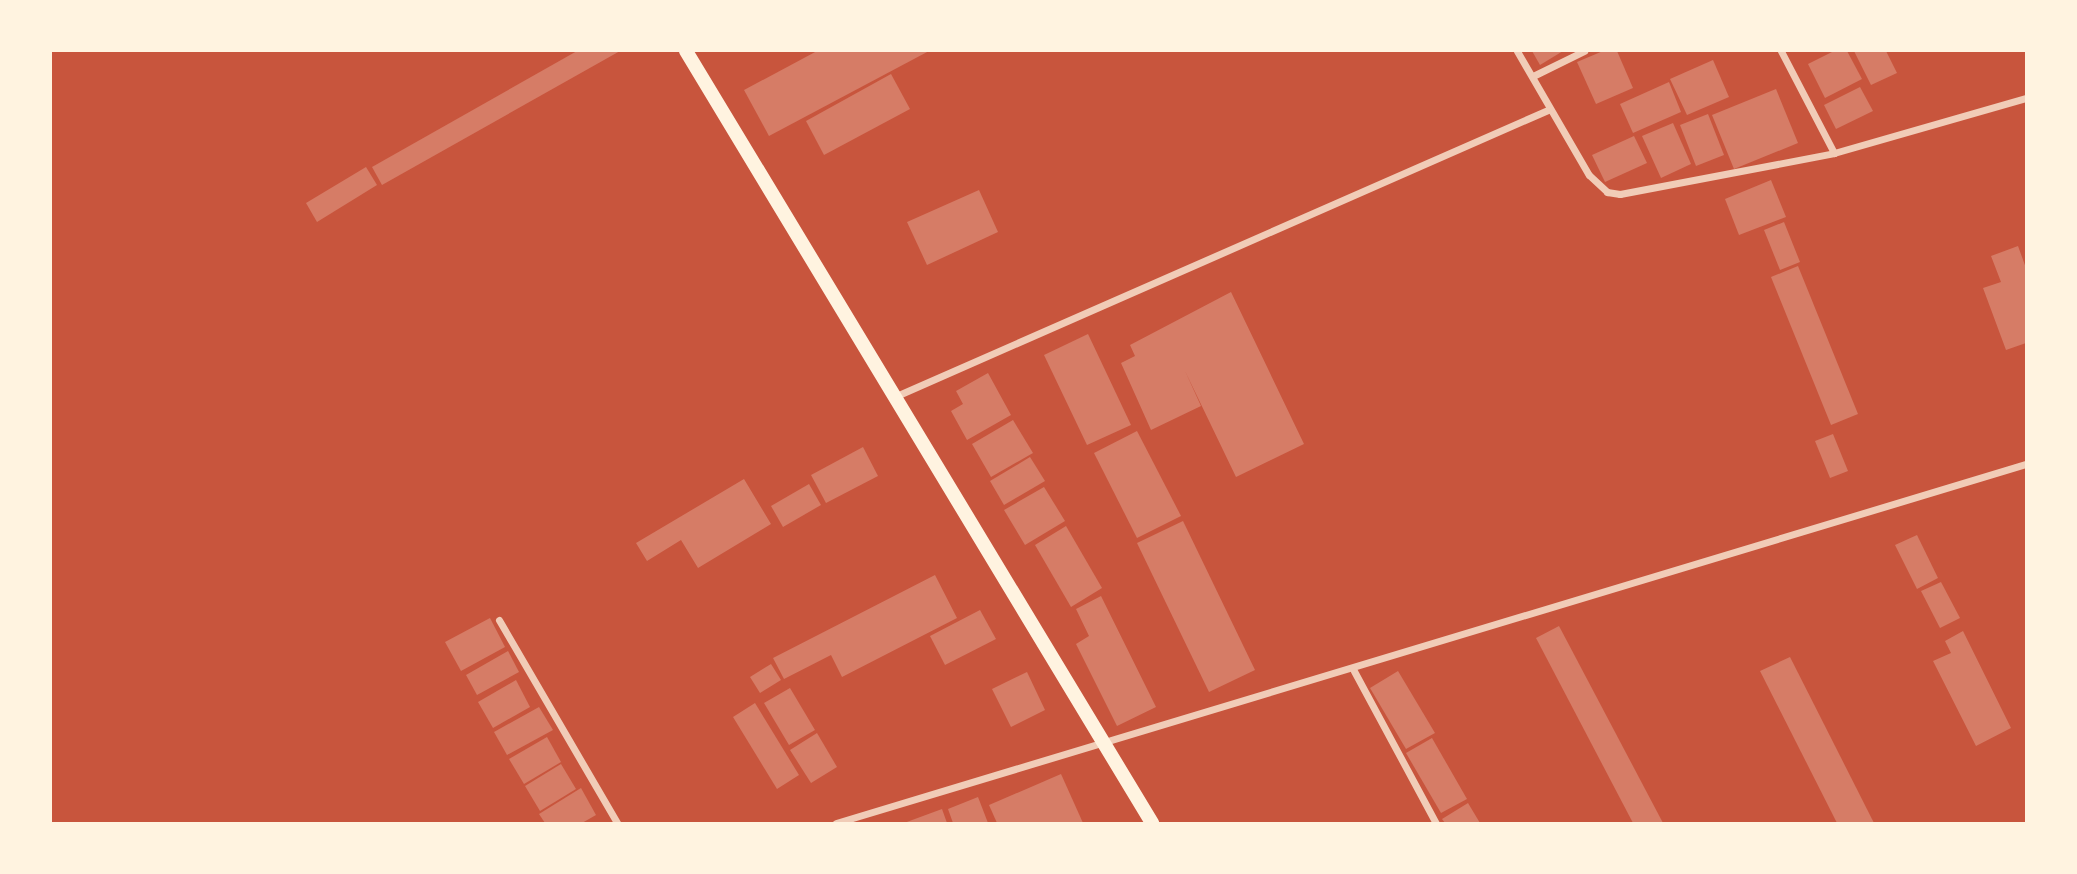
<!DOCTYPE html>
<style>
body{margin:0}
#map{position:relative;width:2077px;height:874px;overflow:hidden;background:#c8553d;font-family:"Archivo Narrow",sans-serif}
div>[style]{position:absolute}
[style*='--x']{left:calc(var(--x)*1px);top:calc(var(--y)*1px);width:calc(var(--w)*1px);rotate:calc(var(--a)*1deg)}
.building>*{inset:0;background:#d67c66}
.minor>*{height:7px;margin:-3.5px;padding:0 3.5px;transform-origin:3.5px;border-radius:3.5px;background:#f1ccb7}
.secondary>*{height:14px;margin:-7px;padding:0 7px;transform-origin:7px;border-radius:7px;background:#fff3e0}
span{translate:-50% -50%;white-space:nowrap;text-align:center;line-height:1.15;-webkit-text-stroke:7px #fff3e0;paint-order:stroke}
.frame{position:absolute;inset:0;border:52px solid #fff3e0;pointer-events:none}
</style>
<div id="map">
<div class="building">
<i style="clip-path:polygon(577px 51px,620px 51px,382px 185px,372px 167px)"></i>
<i style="clip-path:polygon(817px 51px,929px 51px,769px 136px,744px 90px)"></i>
<i style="clip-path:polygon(1532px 51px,1563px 51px,1540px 65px)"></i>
<i style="clip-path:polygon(1603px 51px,1617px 51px,1633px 88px,1596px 104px,1577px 62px)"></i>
<i style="clip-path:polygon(1834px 51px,1847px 51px,1862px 79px,1825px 98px,1808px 64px)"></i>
<i style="clip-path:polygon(1854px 51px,1886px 51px,1897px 73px,1871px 85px)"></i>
<i style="clip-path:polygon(1713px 60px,1729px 97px,1687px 115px,1670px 79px)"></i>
<i style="clip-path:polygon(891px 74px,910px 109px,824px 155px,806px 121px)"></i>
<i style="clip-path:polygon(1669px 82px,1681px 112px,1633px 133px,1620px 104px)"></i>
<i style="clip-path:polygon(1860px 87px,1873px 111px,1836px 129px,1824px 105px)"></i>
<i style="clip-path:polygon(1776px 89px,1798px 143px,1734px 169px,1712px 115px)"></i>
<i style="clip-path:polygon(1708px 114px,1724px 155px,1696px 166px,1680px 125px)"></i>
<i style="clip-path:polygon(1673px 123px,1691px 164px,1661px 178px,1642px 136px)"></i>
<i style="clip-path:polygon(1634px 136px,1647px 163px,1605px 182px,1592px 155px)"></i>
<i style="clip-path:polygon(366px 167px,377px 185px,317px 222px,306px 203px)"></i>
<i style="clip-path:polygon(1771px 180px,1786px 217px,1739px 235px,1725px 199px)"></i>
<i style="clip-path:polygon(979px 190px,998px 232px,927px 265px,907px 222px)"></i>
<i style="clip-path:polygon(1784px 222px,1800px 262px,1780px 270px,1764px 230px)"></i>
<i style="clip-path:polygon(2018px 246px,2026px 268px,2026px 343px,2006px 350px,1983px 288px,2001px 282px,1991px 256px)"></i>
<i style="clip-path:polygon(1798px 266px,1858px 414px,1831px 425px,1771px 277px)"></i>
<i style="clip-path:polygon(1231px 292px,1304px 444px,1236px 477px,1185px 371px,1201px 406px,1151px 430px,1121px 363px,1135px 356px,1130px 345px)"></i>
<i style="clip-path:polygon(1088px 334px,1131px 425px,1087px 445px,1044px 355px)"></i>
<i style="clip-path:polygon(988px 373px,1011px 415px,967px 440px,951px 411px,963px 404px,956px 391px)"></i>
<i style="clip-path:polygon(1013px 420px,1033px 453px,991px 477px,972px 444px)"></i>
<i style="clip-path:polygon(1137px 431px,1181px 516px,1137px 538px,1094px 453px)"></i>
<i style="clip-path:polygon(1833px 434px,1848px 471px,1830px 478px,1815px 441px)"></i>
<i style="clip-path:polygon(863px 447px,878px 476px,826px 503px,811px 475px)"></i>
<i style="clip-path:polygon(1030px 457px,1045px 481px,1004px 505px,990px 481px)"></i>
<i style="clip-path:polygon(744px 479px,771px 524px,698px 568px,681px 540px,647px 561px,636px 543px)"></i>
<i style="clip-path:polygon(809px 484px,821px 505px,783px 527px,771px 506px)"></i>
<i style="clip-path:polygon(1044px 487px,1065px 521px,1025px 545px,1004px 510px)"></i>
<i style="clip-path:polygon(1183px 521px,1255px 670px,1209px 692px,1137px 543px)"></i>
<i style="clip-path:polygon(1066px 526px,1102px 588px,1071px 607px,1035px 545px)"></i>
<i style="clip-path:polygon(1917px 535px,1938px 578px,1917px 589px,1895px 545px)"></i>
<i style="clip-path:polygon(935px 575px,957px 618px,842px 677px,831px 655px,784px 679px,773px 658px)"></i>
<i style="clip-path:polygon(1941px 582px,1960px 618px,1940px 628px,1921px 591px)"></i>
<i style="clip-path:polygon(1101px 596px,1156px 707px,1117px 726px,1076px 644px,1089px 636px,1076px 609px)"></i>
<i style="clip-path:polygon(980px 610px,996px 639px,945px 665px,930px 636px)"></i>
<i style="clip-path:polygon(490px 618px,505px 647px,461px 671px,445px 642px)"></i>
<i style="clip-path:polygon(1559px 626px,1663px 823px,1633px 823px,1536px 638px)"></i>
<i style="clip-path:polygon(1963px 631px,2011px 728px,1976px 746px,1933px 661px,1951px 653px,1945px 641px)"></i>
<i style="clip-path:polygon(508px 651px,519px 672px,477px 695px,466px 675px)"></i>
<i style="clip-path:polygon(1790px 657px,1874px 823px,1837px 823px,1760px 671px)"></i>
<i style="clip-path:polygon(771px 664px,781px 680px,760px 693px,750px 677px)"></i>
<i style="clip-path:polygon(1398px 671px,1435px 733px,1406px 749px,1370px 688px)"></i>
<i style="clip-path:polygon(1027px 672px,1045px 710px,1011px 727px,992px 689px)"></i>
<i style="clip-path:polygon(516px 680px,530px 707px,493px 728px,478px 702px)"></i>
<i style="clip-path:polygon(790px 688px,815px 730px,789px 745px,764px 703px)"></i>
<i style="clip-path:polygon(755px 703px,799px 775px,777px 789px,733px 717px)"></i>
<i style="clip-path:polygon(539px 707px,553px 730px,507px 755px,494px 732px)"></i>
<i style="clip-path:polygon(817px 733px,837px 767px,811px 783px,790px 750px)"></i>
<i style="clip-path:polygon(547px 737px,561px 762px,524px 784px,509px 759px)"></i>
<i style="clip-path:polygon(1432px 738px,1467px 799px,1441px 813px,1406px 753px)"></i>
<i style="clip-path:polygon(561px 764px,576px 789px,540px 811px,525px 786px)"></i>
<i style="clip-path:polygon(1061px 774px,1083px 823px,997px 823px,989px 805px)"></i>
<i style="clip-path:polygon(581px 788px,596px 815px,582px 823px,545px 823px,539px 814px)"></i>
<i style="clip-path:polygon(978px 797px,988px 823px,953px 823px,948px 809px)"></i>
<i style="clip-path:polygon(1468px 803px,1480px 823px,1445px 823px,1442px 819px)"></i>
<i style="clip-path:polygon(942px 809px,947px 823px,904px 823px)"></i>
</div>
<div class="minor">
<i style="--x:1517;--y:51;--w:143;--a:59.9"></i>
<i style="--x:1589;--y:175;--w:25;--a:43"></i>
<i style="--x:1607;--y:192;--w:13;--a:9"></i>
<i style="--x:1620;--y:194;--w:218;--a:-10.8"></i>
<i style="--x:1834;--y:153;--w:200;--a:-16"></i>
<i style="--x:1781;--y:51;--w:115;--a:62.5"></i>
<i style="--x:1533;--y:76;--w:57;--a:-26.1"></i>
<i style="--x:894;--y:397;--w:716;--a:-23.7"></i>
<i style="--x:499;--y:620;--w:235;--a:59.8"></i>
<i style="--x:1354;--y:671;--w:173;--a:61.7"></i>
<i style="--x:836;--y:823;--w:1243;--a:-16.79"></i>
</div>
<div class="secondary">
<i style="--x:686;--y:51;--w:902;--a:58.88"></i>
</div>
<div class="frame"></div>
</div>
